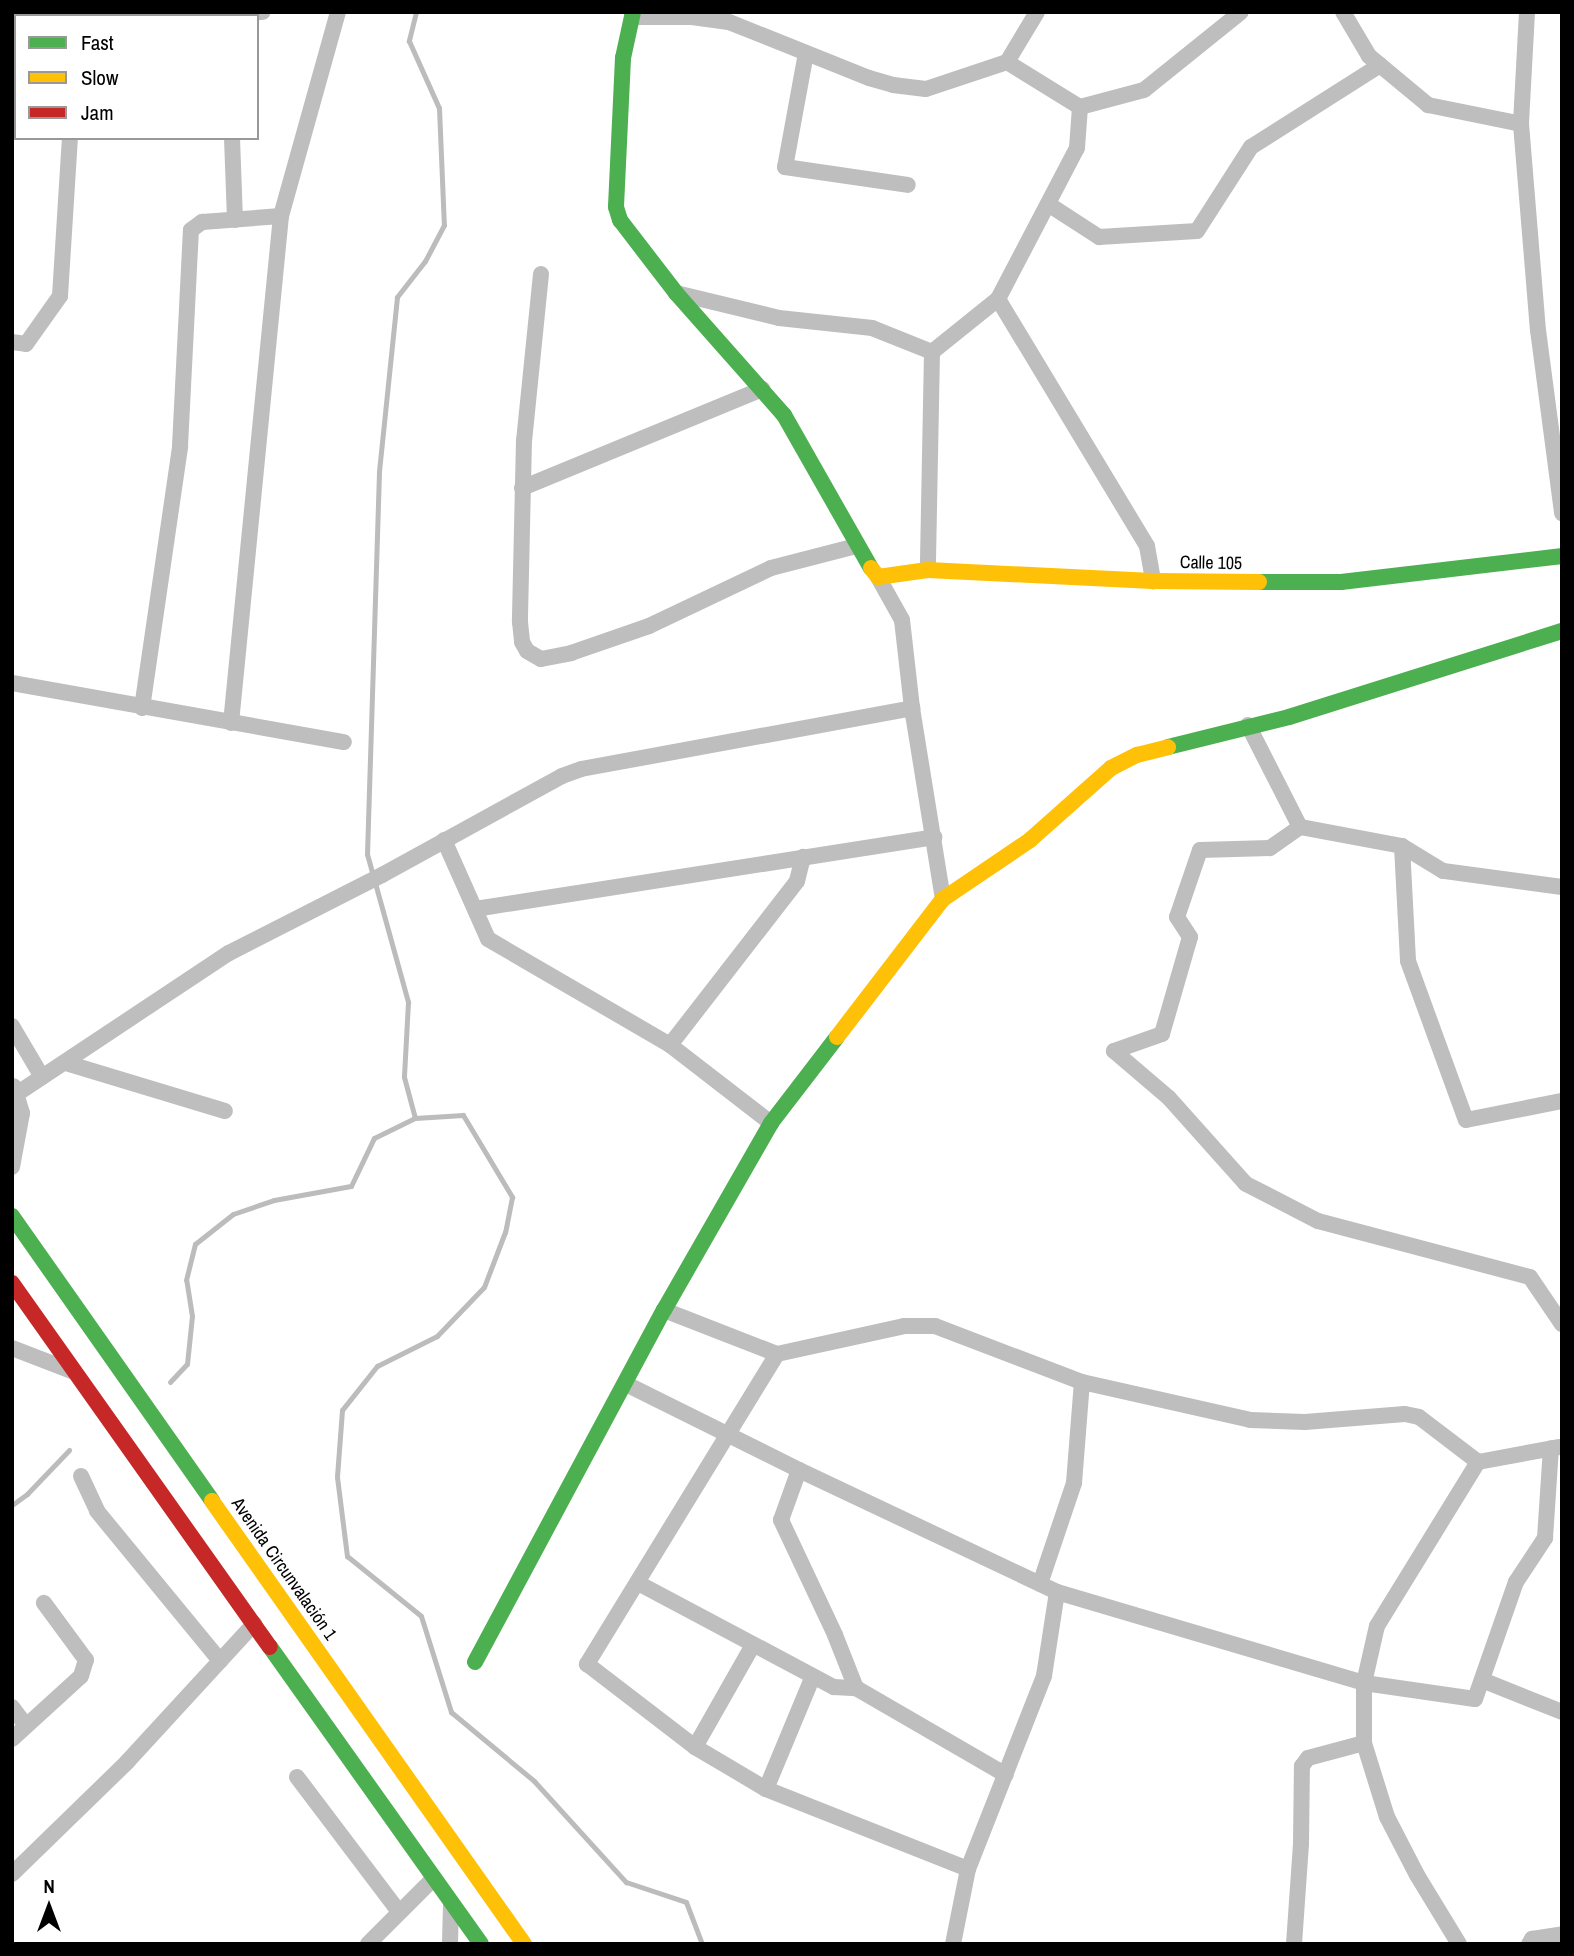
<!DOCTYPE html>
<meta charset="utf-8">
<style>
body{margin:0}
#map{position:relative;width:1574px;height:1956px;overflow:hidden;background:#fff;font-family:"Archivo Narrow",sans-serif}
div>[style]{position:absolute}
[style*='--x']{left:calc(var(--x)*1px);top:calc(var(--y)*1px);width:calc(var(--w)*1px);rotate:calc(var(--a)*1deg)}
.stream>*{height:5px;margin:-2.5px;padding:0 2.5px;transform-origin:2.5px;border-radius:2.5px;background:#bcbcbc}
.street>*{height:16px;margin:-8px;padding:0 8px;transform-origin:8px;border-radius:8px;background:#bebebe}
.fast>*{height:16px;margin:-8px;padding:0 8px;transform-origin:8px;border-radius:8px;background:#4caf50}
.slow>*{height:16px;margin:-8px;padding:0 8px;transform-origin:8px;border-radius:8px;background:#ffc107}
.jam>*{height:16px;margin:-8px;padding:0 8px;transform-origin:8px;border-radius:8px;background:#c62828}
span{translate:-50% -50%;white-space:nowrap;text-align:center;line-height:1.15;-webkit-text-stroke:7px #fff;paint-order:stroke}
.street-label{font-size:18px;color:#000}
.frame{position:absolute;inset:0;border:14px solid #000;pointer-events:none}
.legend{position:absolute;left:14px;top:14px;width:245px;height:126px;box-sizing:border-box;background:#fff;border:2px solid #999;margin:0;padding:9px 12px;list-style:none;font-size:21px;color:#000}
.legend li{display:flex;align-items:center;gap:14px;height:35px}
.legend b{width:35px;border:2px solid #999}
.north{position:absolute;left:14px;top:1872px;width:70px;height:70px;-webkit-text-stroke:5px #fff;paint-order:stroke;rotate:0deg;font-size:19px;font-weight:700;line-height:28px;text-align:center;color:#000}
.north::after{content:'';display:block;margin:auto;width:24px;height:32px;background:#000;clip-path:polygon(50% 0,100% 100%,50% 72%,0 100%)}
</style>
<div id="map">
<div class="stream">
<i style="--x:416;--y:12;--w:30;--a:104"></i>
<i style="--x:409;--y:41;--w:73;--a:65.9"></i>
<i style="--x:439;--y:108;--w:117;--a:87.6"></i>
<i style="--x:444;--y:225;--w:41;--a:117.8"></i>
<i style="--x:425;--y:261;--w:46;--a:127.9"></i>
<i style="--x:397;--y:297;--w:176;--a:95.9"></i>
<i style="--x:379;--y:472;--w:382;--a:91.8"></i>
<i style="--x:367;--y:854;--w:154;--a:74.5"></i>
<i style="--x:408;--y:1002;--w:75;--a:93.1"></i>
<i style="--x:404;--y:1077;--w:42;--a:75"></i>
<i style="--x:415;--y:1118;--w:48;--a:-3.6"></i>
<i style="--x:463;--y:1115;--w:96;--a:59.1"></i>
<i style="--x:512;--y:1197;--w:36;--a:101"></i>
<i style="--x:505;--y:1232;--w:59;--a:110.9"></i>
<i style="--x:484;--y:1287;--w:68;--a:133.8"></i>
<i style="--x:437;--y:1336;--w:67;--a:153.4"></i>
<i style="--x:377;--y:1366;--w:56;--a:128.5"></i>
<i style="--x:342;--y:1410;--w:67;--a:94.3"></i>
<i style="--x:337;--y:1477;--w:80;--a:82.8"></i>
<i style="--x:347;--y:1556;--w:95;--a:39"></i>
<i style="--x:421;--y:1616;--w:101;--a:72.6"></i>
<i style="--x:451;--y:1712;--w:108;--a:39.7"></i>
<i style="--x:534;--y:1781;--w:137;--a:47.7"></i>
<i style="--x:626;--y:1882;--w:63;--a:18.4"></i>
<i style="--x:686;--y:1902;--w:45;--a:69.1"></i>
<i style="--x:170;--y:1382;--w:25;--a:-47"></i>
<i style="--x:187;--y:1364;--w:48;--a:-84.1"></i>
<i style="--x:192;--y:1316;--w:36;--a:-99"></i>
<i style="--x:186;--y:1280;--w:37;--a:-76"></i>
<i style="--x:195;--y:1244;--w:48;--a:-38.3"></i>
<i style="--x:233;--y:1214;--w:43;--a:-18.9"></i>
<i style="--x:274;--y:1200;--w:78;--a:-10.3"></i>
<i style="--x:351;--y:1186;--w:53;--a:-64.4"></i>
<i style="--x:374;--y:1138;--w:46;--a:-26"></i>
<i style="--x:12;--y:1505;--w:19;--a:-36"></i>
<i style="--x:27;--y:1494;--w:61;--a:-46.3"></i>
</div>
<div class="street">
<i style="--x:59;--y:12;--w:4;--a:76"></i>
<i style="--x:1343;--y:12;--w:51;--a:59.4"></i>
<i style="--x:1369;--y:56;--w:77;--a:39.7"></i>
<i style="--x:1428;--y:105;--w:95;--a:11.5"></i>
<i style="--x:1527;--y:12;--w:112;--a:93.1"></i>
<i style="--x:1521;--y:124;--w:207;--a:85.3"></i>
<i style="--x:1538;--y:330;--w:185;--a:82.5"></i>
<i style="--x:228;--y:16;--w:35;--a:-7"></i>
<i style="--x:632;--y:17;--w:60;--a:0"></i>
<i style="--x:692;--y:17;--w:37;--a:8"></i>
<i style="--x:729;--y:22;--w:151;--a:21.8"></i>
<i style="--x:869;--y:78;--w:25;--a:16"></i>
<i style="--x:893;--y:85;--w:33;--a:7"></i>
<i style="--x:926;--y:89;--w:85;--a:-18.4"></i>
<i style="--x:1007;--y:62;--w:58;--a:-59"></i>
<i style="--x:806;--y:53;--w:116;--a:100.4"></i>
<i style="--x:785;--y:167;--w:124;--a:8.3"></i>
<i style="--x:1007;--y:62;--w:86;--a:31.7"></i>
<i style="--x:1080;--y:107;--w:66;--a:-14.9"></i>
<i style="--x:1144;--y:90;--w:124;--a:-38.8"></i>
<i style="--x:232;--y:138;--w:82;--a:87.9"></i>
<i style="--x:1048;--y:204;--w:61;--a:32.9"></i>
<i style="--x:1099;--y:237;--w:98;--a:-3.5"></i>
<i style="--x:1197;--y:231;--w:100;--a:-57.3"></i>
<i style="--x:1251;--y:147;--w:153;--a:-32.4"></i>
<i style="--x:541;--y:274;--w:167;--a:95.8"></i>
<i style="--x:524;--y:440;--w:182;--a:91.3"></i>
<i style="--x:520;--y:622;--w:20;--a:84"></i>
<i style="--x:522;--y:642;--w:10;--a:61"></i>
<i style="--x:527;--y:651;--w:16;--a:30"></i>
<i style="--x:541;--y:659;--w:31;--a:-11"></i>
<i style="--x:571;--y:653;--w:83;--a:-19.1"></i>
<i style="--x:649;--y:626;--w:135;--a:-25.4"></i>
<i style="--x:771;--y:568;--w:88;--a:-14.5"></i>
<i style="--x:676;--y:293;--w:106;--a:13.6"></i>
<i style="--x:779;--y:318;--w:94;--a:6.1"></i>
<i style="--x:872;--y:328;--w:65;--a:21.8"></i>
<i style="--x:932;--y:352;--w:218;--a:91.1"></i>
<i style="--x:998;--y:299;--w:288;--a:58.9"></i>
<i style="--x:1147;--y:546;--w:36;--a:80"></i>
<i style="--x:12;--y:342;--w:14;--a:8"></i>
<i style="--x:26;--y:344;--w:59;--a:-54.7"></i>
<i style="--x:60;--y:296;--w:158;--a:-86.4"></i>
<i style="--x:932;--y:352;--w:85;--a:-38.8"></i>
<i style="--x:998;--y:299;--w:170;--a:-62.4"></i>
<i style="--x:1077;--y:148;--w:41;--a:-85.8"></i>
<i style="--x:522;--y:488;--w:260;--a:-22.4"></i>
<i style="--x:878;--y:577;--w:49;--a:60.8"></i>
<i style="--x:902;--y:620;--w:89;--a:83.5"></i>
<i style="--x:912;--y:708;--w:193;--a:80.8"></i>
<i style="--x:12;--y:683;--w:337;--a:10.1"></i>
<i style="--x:142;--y:708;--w:265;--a:-81.7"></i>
<i style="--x:180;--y:446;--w:216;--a:-87.1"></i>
<i style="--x:191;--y:230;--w:14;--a:-36"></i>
<i style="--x:202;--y:222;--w:79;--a:-4.3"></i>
<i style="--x:231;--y:723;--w:509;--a:-84.37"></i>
<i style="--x:281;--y:216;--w:212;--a:-74.4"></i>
<i style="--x:1248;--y:725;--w:114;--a:63"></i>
<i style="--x:444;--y:840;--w:108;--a:66"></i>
<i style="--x:488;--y:939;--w:211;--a:30.2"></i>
<i style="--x:670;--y:1045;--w:128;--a:37.7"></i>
<i style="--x:1402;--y:846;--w:115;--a:87"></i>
<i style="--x:1408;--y:961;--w:169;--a:70"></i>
<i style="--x:1466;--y:1120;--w:98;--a:-11.2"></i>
<i style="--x:1562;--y:887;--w:120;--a:-172.3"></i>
<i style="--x:1443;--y:871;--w:48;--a:-148.6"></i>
<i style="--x:1402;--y:846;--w:104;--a:-169.4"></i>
<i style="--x:1300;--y:827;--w:37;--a:145"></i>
<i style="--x:1270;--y:848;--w:70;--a:178.4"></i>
<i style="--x:1200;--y:850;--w:71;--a:108.9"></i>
<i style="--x:1177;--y:917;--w:24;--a:57"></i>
<i style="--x:1190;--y:937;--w:101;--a:106.1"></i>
<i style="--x:1162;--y:1034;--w:51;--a:160.5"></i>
<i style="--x:1114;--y:1051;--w:72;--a:40.5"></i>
<i style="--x:1169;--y:1098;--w:115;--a:48.2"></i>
<i style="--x:1246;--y:1184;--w:81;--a:27.2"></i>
<i style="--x:1318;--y:1221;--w:219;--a:14.8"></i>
<i style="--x:1530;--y:1277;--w:57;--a:55.8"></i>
<i style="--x:475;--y:909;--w:465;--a:-8.9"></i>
<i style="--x:12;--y:1026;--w:59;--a:59.5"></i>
<i style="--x:670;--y:1045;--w:207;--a:-52.2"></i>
<i style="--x:797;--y:881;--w:25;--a:-76"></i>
<i style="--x:66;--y:1063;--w:166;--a:16.8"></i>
<i style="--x:18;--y:1093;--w:253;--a:-33.6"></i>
<i style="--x:229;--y:953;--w:172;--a:-27"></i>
<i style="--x:382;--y:875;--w:205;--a:-28.8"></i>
<i style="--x:562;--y:776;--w:20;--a:-20"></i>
<i style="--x:581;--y:769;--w:337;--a:-10.4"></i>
<i style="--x:12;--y:1167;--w:55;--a:-79.5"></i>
<i style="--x:22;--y:1113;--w:28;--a:-107"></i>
<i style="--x:664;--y:1310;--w:121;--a:21.3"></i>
<i style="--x:777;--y:1354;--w:130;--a:-12.4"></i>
<i style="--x:904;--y:1326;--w:31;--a:0"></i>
<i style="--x:935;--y:1326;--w:157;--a:20.9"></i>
<i style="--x:1082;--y:1382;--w:172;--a:12.7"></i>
<i style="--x:1250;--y:1420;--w:55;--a:2.1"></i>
<i style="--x:1305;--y:1422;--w:100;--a:-4.6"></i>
<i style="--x:1405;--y:1414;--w:14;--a:12"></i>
<i style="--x:1419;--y:1417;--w:74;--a:37.3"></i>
<i style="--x:12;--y:1348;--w:64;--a:21"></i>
<i style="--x:777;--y:1354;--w:364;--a:121.5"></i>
<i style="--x:587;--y:1664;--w:136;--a:37.5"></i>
<i style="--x:695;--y:1747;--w:82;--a:30.6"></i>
<i style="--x:766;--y:1789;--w:217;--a:21.6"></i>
<i style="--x:626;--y:1384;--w:193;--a:26.4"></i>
<i style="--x:799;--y:1470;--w:285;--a:25.3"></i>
<i style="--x:1057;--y:1592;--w:320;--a:16.5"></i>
<i style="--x:1364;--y:1683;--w:112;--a:8.2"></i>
<i style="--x:1475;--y:1699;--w:124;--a:-70.7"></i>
<i style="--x:1516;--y:1582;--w:53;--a:-56.6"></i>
<i style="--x:1545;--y:1538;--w:90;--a:-86.2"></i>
<i style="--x:799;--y:1470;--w:53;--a:109.8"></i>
<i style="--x:781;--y:1520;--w:127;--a:64.8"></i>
<i style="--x:835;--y:1635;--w:57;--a:68.4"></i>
<i style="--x:856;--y:1688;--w:173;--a:30.1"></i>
<i style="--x:81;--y:1476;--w:38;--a:65"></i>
<i style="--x:97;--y:1511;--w:194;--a:50.6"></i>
<i style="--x:638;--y:1583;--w:222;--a:28"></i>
<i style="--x:834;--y:1687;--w:22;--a:3"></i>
<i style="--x:1040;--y:1584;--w:107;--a:-71.4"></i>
<i style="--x:1074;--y:1483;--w:101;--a:-85.5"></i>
<i style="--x:1482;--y:1680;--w:86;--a:21.8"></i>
<i style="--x:12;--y:1707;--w:21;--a:53"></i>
<i style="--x:12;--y:1739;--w:93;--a:-42.4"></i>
<i style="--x:81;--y:1676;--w:17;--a:-73"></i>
<i style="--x:86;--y:1660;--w:71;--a:-126.4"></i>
<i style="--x:695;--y:1747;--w:117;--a:-60.4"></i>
<i style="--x:297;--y:1777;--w:169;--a:52.9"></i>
<i style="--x:766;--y:1789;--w:122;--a:-67.4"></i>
<i style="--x:12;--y:1874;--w:161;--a:-44.2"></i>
<i style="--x:127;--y:1762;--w:188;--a:-47.4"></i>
<i style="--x:368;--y:1944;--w:93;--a:-45"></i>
<i style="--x:450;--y:1944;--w:42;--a:-88.6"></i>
<i style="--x:953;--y:1944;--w:76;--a:-78.7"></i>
<i style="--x:968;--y:1869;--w:207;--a:-68.5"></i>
<i style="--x:1044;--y:1676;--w:85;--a:-81.2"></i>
<i style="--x:1294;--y:1944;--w:101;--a:-86"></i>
<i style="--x:1301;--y:1843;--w:77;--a:-89.3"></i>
<i style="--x:1302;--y:1766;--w:10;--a:-53"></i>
<i style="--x:1308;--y:1758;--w:58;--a:-15"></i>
<i style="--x:1459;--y:1944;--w:81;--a:-121.3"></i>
<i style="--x:1417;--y:1875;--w:65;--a:-117.3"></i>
<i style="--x:1387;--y:1817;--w:77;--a:-107.3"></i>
<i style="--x:1364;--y:1743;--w:60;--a:-90"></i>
<i style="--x:1364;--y:1683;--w:58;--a:-77.2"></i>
<i style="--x:1377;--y:1626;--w:193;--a:-58.4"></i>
<i style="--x:1478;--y:1462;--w:82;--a:-10.5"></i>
<i style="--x:1529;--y:1944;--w:6;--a:-59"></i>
<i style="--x:1532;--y:1939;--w:30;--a:-9"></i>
</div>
<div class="fast">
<i style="--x:633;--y:12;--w:47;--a:102.3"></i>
<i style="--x:623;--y:58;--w:149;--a:92.7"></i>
<i style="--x:616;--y:207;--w:14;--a:73"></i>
<i style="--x:620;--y:220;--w:92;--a:52.5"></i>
<i style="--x:676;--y:293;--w:163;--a:48.5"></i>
<i style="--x:784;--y:415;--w:176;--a:60.4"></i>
<i style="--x:1259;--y:582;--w:82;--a:0"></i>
<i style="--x:1341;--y:582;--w:223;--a:-6.7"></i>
<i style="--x:1168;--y:747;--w:125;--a:-13.9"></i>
<i style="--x:1289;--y:717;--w:286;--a:-17.5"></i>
<i style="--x:12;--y:1216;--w:348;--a:54.9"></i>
<i style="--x:270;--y:1647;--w:364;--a:54.6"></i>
<i style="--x:475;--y:1662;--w:400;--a:-61.8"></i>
<i style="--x:664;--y:1310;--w:215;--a:-60.2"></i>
<i style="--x:771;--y:1123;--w:108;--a:-52.5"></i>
</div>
<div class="slow">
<i style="--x:871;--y:568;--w:11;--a:52"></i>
<i style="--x:878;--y:577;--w:50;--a:-8"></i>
<i style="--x:928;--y:570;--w:225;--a:2.8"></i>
<i style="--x:1153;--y:581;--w:106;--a:0.5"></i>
<i style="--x:837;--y:1037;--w:174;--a:-52.5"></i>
<i style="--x:943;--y:899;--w:105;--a:-34.1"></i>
<i style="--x:1030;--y:840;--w:108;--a:-41.6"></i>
<i style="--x:1111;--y:768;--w:29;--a:-27"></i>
<i style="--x:1137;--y:755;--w:32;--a:-14"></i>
<i style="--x:212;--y:1501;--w:542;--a:54.84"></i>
</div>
<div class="jam">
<i style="--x:12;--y:1283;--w:446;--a:54.7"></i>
</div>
<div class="street-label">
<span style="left:1211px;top:563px;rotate:1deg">Calle 105</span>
<span style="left:284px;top:1569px;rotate:55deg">Avenida Circunvalación 1</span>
</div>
<div class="frame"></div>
<ul class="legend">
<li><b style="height:9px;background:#4caf50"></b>Fast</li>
<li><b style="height:9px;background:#ffc107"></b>Slow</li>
<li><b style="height:9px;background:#c62828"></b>Jam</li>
</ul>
<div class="north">N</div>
</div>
